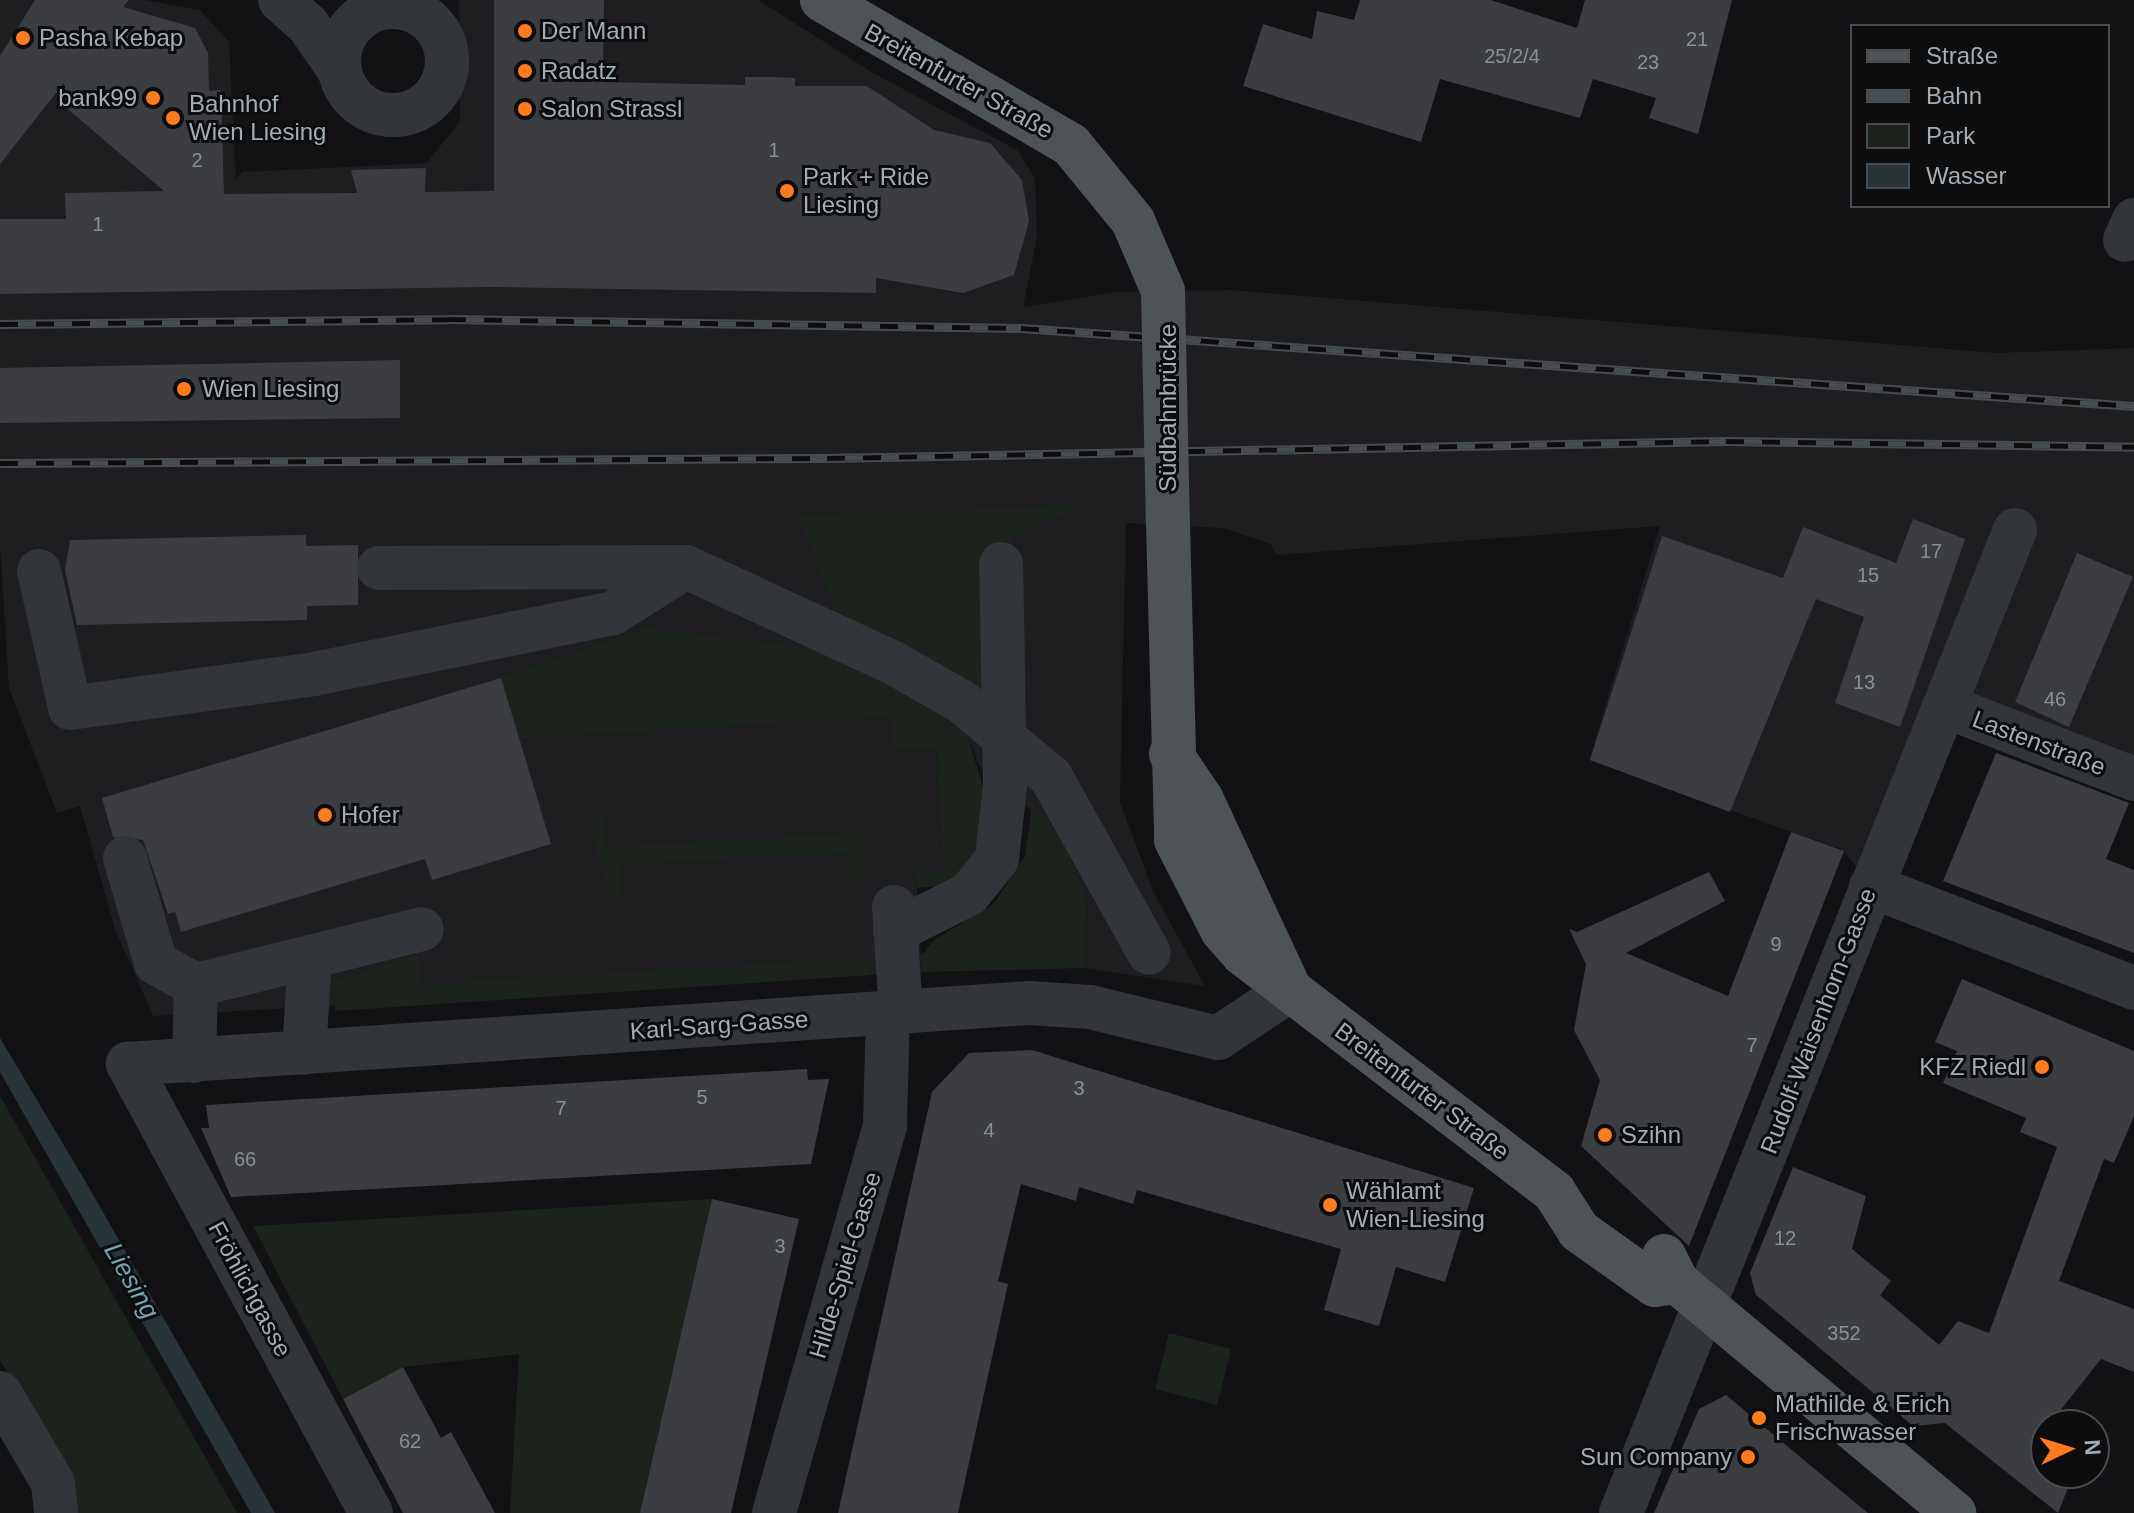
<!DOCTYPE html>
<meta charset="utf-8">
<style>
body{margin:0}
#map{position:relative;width:2134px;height:1513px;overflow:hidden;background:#121214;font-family:Helvetica,sans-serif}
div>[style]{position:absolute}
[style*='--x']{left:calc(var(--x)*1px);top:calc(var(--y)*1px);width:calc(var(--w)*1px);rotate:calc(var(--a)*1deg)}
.built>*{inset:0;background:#1e1e21}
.green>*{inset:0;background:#1c231c}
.water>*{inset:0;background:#273538}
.building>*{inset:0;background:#3c3d41}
.minor>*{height:44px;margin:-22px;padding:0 22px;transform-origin:22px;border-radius:22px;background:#323539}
.minor>.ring{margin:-22px;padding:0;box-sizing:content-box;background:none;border:44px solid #323539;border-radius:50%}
.major>*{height:44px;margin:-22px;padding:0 22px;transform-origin:22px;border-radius:22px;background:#4e5358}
.rail>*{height:9px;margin-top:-4.5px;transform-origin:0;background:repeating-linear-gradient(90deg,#0d0d0e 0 18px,#474c50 0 36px);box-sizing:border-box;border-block:2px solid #474c50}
.major-bridge>*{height:44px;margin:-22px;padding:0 22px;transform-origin:22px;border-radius:22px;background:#4e5358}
.dots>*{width:22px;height:22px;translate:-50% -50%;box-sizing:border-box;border:4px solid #0d0d0e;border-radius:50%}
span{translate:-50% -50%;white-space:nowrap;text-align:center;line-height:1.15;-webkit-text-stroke:6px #0d0d0e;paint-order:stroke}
.number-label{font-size:20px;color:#889198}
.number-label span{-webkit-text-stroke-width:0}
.poi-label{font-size:24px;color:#a2adb5}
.left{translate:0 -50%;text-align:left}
.right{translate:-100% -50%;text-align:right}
.street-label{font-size:24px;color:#a2adb5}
.water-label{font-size:26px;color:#76a6b3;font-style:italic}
.legend{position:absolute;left:1850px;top:24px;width:260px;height:184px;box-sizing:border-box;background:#0d0d0e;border:2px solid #494d51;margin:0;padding:10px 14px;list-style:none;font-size:24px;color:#a2adb5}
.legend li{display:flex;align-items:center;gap:16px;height:40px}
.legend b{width:40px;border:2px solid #494d51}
.north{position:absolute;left:2030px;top:1409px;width:80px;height:80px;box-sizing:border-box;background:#0d0d0e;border:2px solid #494d51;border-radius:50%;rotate:86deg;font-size:22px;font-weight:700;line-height:32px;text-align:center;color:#a2adb5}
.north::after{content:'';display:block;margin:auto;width:28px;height:36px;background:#fe7b1f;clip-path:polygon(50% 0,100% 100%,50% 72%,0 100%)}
</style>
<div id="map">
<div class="built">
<i style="clip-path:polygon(0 0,145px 0,200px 10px,229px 42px,236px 179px,243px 172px,427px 163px,460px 121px,459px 0,758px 0,875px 74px,1017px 150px,1035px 178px,1037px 237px,1023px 307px,1117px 292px,1230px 290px,1996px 353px,2134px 348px,2134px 779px,1945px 707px,1871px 886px,1843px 850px,1589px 760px,1660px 526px,1276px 555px,1271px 544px,1222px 528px,1126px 523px,1120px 802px,1153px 891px,1205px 986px,1084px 968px,1088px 901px,1062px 837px,979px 765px,967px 734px,902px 685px,520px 739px,892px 715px,936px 748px,943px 871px,916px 874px,922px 972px,153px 1016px,115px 929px,80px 806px,57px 813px,9px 688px,0 545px)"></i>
</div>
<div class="green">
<i style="clip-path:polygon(1084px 505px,989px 548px,985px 695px,842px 624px,798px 516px)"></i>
<i style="clip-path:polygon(645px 628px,821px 650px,902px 685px,967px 734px,986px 797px,980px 853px,947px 885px,917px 888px,916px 873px,943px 871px,936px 748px,894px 750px,891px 716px,520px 739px,501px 678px)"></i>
<i style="clip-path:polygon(1032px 805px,1062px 837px,1088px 901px,1084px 968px,922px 972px,921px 956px,934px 940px,994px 904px,1025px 856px)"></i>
<i style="clip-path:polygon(603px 817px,606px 847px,863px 833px,864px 882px,847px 881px,847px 853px,620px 864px,622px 896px,610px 896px,587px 819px)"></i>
<i style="clip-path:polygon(418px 954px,420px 984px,870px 958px,870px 975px,335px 1011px,333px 983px)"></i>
<i style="clip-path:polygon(0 1096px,237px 1513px,76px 1513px,70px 1477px,0 1360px)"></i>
<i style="clip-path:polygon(712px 1199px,640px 1513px,510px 1513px,519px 1354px,403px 1367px,343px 1399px,253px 1226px)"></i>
<i style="clip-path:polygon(1169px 1333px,1231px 1349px,1217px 1405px,1155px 1389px)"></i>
</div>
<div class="water">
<i style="clip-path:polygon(0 1038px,84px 1179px,275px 1513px,251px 1513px,0 1072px)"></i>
</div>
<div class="building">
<i style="clip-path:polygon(35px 0,129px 0,123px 7px,195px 28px,208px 53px,209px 91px,221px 90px,224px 194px,357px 193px,351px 170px,426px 168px,425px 192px,494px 191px,494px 0,604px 0,603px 82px,745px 85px,745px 77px,773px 77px,795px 78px,795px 86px,867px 86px,934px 130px,990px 143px,1022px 180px,1029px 221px,1014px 275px,963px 293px,876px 278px,876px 293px,492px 287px,0 294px,0 219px,66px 219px,65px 193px,164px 191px,64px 106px,64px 83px,0 164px,0 56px)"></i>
<i style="clip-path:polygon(1360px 0,1491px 0,1577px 28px,1585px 0,1732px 0,1698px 134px,1649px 118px,1656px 98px,1593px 79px,1580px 118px,1440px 79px,1421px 142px,1243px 86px,1263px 24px,1312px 39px,1317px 11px,1354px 20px)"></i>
<i style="clip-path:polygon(400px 360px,400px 418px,0 423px,0 368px)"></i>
<i style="clip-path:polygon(1913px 519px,1965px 539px,1900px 727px,1835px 703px,1864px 617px,1816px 599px,1730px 812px,1590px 760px,1662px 536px,1783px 578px,1803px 527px,1896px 563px)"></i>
<i style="clip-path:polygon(306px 535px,306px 546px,358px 545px,358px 605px,307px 606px,307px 620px,77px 625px,65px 570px,70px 540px)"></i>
<i style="clip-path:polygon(2077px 553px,2133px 577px,2069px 727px,2015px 702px)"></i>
<i style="clip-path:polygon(501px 678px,551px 844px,432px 880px,425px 859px,181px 932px,175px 912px,168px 914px,143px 840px,113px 837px,102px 798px)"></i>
<i style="clip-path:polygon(1996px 753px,2129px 803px,2106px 859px,2134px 870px,2134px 953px,1943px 881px)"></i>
<i style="clip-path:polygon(1791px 832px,1844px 851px,1689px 1246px,1581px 1146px,1600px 1080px,1574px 1030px,1586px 964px,1569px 929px,1577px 932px,1709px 872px,1725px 901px,1626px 953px,1728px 996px)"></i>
<i style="clip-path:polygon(1962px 979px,2134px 1051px,2134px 1116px,2114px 1163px,2104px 1159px,2059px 1281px,2134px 1309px,2134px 1372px,2101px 1359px,2059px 1412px,2075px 1425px,2046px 1425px,2046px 1473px,2074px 1473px,2058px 1513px,1945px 1423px,1913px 1426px,1756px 1295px,1750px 1273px,1793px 1167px,1866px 1196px,1852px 1249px,1891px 1281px,1880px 1295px,1939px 1345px,1958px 1321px,1989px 1333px,2057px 1147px,2020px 1132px,2026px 1118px,1943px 1083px,1957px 1051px,1935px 1042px)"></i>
<i style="clip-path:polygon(1032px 1050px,1474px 1188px,1445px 1282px,1396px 1267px,1379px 1326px,1324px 1310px,1341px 1249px,1137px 1190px,1133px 1204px,1079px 1187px,1076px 1201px,1021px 1184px,998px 1281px,1008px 1284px,958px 1513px,838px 1513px,932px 1092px,969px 1053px)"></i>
<i style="clip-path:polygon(807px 1069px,808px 1080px,829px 1079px,811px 1164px,231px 1197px,201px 1128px,209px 1128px,206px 1105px)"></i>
<i style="clip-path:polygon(712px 1199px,799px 1219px,731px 1513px,640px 1513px)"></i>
<i style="clip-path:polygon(403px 1367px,441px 1438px,451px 1432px,495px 1513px,403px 1513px,343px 1399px)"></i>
<i style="clip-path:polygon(1726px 1395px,1811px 1466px,1868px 1513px,1654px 1513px,1699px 1409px)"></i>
</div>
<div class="minor">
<i style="--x:280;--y:0;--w:38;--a:42"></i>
<i style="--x:308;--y:25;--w:56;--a:55.2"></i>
<i class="ring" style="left:339px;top:7px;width:64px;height:64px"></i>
<i style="--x:2125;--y:240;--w:22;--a:-66"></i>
<i style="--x:379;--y:568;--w:307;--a:-0.2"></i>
<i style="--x:686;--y:567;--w:227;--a:24.8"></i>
<i style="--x:892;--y:662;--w:81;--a:29.7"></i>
<i style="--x:962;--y:702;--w:116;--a:40.1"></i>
<i style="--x:1051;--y:777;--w:201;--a:60.9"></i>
<i style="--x:39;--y:571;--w:140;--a:77.2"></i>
<i style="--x:70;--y:708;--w:246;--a:-7.9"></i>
<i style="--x:314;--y:674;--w:305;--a:-11.5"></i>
<i style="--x:613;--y:613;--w:86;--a:-32.2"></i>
<i style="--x:1945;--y:706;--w:203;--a:21.1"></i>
<i style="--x:125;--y:858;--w:109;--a:73.6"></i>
<i style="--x:156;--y:963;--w:46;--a:28.8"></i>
<i style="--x:1871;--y:886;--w:282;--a:21.2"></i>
<i style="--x:894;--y:907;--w:105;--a:86.2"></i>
<i style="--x:895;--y:931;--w:83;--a:-26.6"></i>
<i style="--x:969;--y:894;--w:45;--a:-51.3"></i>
<i style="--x:997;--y:859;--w:74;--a:-83.8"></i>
<i style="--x:1005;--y:785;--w:221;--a:-91"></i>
<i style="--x:310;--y:957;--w:115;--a:-14"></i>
<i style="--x:194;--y:1061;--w:76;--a:-88.5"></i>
<i style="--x:196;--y:985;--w:117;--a:-13.8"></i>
<i style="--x:310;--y:957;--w:96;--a:93.6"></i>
<i style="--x:0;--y:1393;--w:104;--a:59.5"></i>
<i style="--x:53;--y:1483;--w:30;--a:84"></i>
<i style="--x:371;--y:1513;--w:511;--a:-118.42"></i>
<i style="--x:128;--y:1064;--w:904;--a:-3.87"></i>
<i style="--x:1030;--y:1003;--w:60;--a:3.8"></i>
<i style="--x:1090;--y:1007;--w:132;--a:13.6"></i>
<i style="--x:1218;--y:1038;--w:87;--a:-33.7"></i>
<i style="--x:774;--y:1513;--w:404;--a:-74"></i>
<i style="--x:885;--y:1125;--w:112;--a:-88.5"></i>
<i style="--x:1621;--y:1513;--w:1059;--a:-68.16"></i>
</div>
<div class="major">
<i style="--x:822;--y:0;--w:288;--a:30.2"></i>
<i style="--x:1071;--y:145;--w:98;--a:50.8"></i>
<i style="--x:1133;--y:221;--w:76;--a:66.8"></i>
<i style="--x:1168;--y:524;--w:316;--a:88.5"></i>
<i style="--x:1176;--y:840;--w:101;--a:62.9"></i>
<i style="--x:1222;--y:930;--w:32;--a:49"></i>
<i style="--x:1243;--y:954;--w:392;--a:37.4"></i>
<i style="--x:1554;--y:1192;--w:46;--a:57.3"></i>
<i style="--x:1579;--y:1231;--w:93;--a:35.4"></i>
<i style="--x:1655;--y:1285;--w:22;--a:-8"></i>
<i style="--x:1171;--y:754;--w:55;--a:56"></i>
<i style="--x:1202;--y:800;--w:209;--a:65.1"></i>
<i style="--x:1664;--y:1256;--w:29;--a:63"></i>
<i style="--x:1677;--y:1282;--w:361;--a:39.8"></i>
</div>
<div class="rail">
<i style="--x:0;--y:324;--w:448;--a:-0.6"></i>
<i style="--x:448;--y:319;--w:573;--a:0.9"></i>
<i style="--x:1021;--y:328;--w:1116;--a:4.01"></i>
<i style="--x:0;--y:463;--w:827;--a:-0.35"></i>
<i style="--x:827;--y:458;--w:899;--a:-1.08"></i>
<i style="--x:1726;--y:441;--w:408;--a:0.8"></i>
</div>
<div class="major-bridge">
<i style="--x:1163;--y:291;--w:233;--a:88.8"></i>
</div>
<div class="dots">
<i style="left:525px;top:31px;background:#fe7b1f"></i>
<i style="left:23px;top:38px;background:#fe7b1f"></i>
<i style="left:525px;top:71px;background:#fe7b1f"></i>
<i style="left:153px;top:98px;background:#fe7b1f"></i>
<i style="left:525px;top:109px;background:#fe7b1f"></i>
<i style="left:173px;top:118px;background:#fe7b1f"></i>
<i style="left:787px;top:191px;background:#fe7b1f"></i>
<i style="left:184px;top:389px;background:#fe7b1f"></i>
<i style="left:325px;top:815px;background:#fe7b1f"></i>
<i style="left:2042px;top:1067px;background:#fe7b1f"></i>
<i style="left:1605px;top:1135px;background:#fe7b1f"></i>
<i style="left:1330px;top:1205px;background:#fe7b1f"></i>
<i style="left:1759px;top:1418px;background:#fe7b1f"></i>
<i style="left:1748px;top:1457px;background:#fe7b1f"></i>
</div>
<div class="number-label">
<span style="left:1697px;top:39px">21</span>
<span style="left:1512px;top:56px">25/2/4</span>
<span style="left:1648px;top:62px">23</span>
<span style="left:774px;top:150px">1</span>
<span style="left:197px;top:160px">2</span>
<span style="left:98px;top:224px">1</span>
<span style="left:1931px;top:551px">17</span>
<span style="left:1868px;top:575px">15</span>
<span style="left:1864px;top:682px">13</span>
<span style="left:2055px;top:699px">46</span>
<span style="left:1776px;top:944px">9</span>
<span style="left:1752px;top:1045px">7</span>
<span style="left:1079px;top:1088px">3</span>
<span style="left:702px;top:1097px">5</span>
<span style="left:561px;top:1108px">7</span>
<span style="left:989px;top:1130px">4</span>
<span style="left:245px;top:1159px">66</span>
<span style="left:1785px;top:1238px">12</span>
<span style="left:780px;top:1246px">3</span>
<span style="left:1844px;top:1333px">352</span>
<span style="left:410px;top:1441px">62</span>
</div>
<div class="poi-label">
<span class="left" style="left:541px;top:31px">Der Mann</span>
<span class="left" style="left:39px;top:38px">Pasha Kebap</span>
<span class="left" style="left:541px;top:71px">Radatz</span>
<span class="right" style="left:137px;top:98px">bank99</span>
<span class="left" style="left:189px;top:118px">Bahnhof<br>Wien Liesing</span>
<span class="left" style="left:541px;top:109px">Salon Strassl</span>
<span class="left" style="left:803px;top:191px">Park + Ride<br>Liesing</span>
<span class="left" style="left:202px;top:389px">Wien Liesing</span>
<span class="left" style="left:341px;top:815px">Hofer</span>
<span class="right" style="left:2026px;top:1067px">KFZ Riedl</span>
<span class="left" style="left:1621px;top:1135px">Szihn</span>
<span class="left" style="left:1346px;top:1205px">Wählamt<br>Wien-Liesing</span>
<span class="left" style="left:1775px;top:1418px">Mathilde &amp; Erich<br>Frischwasser</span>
<span class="right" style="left:1732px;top:1457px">Sun Company</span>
</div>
<div class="street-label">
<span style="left:959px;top:81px;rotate:29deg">Breitenfurter Straße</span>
<span style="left:1168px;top:408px;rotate:-90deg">Südbahnbrücke</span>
<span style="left:2039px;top:743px;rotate:21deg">Lastenstraße</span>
<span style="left:1818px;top:1021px;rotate:-69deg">Rudolf-Waisenhorn-Gasse</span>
<span style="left:719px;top:1025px;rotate:-4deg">Karl-Sarg-Gasse</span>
<span style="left:1422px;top:1091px;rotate:37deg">Breitenfurter Straße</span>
<span style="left:845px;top:1265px;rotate:-73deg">Hilde-Spiel-Gasse</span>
<span style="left:250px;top:1289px;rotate:62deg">Fröhlichgasse</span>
</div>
<div class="water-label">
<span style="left:131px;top:1281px;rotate:60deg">Liesing</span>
</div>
<ul class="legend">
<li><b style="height:10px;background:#4e5358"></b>Straße</li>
<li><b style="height:10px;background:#474c50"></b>Bahn</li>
<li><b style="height:22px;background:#1c231c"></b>Park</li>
<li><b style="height:22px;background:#273538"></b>Wasser</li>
</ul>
<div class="north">N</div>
</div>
